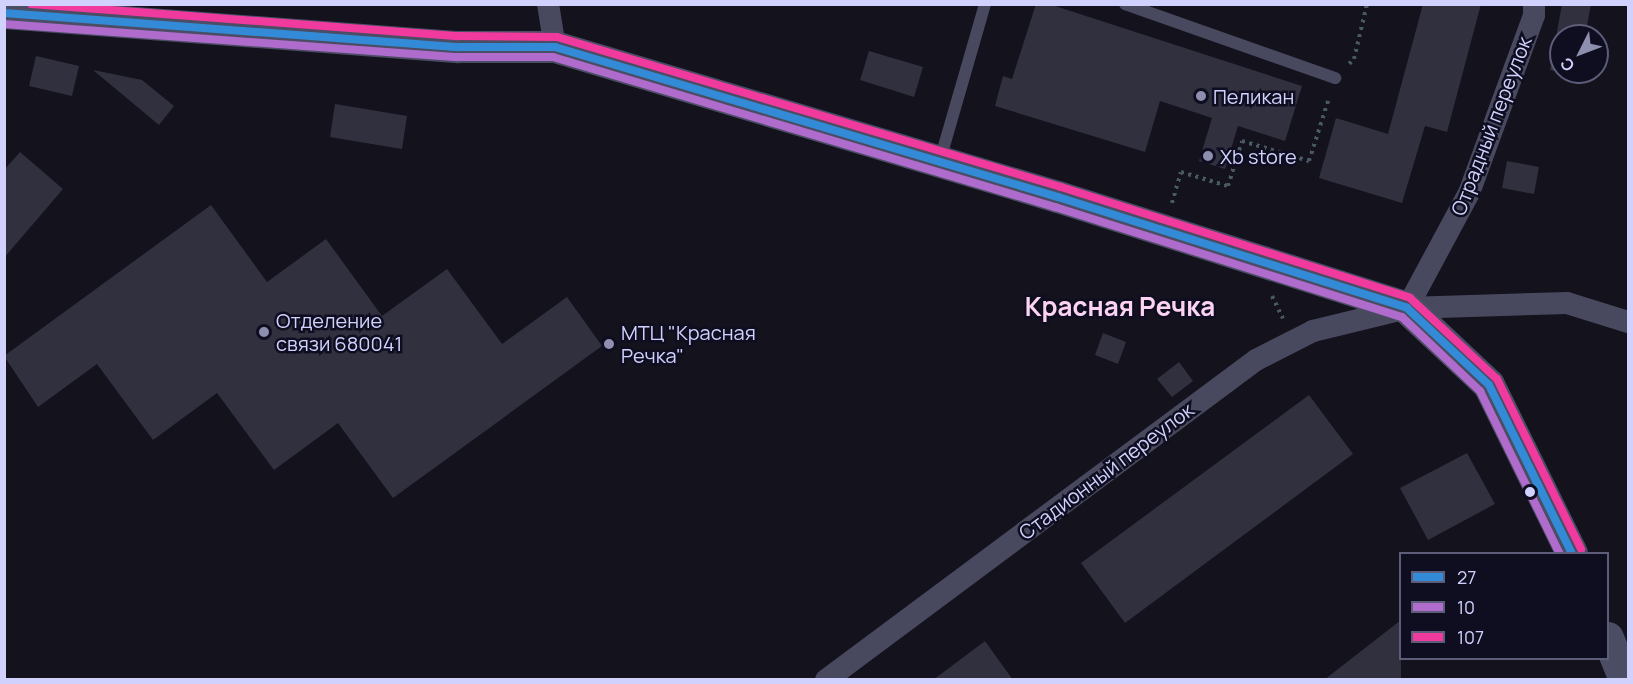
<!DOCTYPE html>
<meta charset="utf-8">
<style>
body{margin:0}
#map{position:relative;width:1633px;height:684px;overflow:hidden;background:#13121d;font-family:Manrope,sans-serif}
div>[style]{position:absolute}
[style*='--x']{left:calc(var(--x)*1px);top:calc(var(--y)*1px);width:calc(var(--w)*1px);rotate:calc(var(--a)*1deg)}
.building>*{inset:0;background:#31303f}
.path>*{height:4px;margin-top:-2px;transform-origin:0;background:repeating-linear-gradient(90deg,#495962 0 3px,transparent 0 7.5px)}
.lane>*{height:12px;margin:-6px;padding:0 6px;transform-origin:6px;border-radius:6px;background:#48495e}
.street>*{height:22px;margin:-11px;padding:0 11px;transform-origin:11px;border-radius:11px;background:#48495e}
.secondary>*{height:32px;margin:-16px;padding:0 16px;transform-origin:16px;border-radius:16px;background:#4a4d64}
.bus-1>*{height:8px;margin:-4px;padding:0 4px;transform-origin:4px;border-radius:4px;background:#338bd7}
.bus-2>*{height:8px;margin:-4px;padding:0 4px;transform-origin:4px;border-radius:4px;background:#b06ccc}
.bus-3>*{height:8px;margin:-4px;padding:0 4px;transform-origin:4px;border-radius:4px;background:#f13a9d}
.dots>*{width:16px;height:16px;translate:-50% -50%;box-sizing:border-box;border:3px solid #0f0e21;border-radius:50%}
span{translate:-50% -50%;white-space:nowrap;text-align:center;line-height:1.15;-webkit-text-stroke:5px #0f0e21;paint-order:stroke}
.poi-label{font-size:20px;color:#d1d1fd}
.left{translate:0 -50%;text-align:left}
.street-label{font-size:20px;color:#d1d1fd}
.district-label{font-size:26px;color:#fdd3f2;font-weight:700}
.frame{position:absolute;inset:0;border:6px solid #d1d1fd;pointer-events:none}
.legend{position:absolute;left:1399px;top:552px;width:210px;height:108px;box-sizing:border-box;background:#0f0e21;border:2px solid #5d5c79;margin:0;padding:8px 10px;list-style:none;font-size:18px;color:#d1d1fd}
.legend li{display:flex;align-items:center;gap:12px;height:30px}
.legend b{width:30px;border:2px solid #5d5c79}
.north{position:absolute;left:1549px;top:24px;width:60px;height:60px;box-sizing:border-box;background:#0f0e21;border:2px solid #5d5c79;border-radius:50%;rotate:228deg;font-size:16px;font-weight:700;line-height:24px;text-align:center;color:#d1d1fd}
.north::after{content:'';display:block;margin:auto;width:21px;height:27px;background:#8e8eaf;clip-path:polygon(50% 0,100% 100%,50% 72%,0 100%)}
</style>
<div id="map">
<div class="building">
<i style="clip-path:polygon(1036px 4px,1049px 4px,1302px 86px,1285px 141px,1238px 126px,1225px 169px,1199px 161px,1212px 118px,1160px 101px,1145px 152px,995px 106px,1003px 76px,1012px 79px)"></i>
<i style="clip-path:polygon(1423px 4px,1481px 4px,1447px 132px,1425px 126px,1402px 203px,1319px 178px,1336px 118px,1388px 134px)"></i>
<i style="clip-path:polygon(1562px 4px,1591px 4px,1585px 36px,1561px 36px,1561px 72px,1578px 72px,1578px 76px,1550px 70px)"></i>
<i style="clip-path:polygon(869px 51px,923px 67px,914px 97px,860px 80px)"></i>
<i style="clip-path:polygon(36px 56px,79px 66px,72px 96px,29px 86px)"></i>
<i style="clip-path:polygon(93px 70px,142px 80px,174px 106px,159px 125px)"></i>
<i style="clip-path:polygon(335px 104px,407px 116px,402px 149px,330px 137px)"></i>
<i style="clip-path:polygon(20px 152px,63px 189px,4px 258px,4px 170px)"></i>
<i style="clip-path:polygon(1507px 161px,1539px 167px,1534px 194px,1502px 188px)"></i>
<i style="clip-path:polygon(211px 205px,267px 282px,326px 239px,382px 316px,447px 269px,502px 344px,567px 297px,602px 346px,393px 498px,338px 423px,274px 470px,217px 393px,153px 440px,97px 364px,38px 407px,4px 356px)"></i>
<i style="clip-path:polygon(1103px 333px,1126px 342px,1118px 364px,1095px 355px)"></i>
<i style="clip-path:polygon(1179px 362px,1193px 381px,1172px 397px,1157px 379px)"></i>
<i style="clip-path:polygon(1309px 395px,1353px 454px,1125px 623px,1081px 563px)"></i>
<i style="clip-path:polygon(1467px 453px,1495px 504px,1428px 540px,1400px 488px)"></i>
<i style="clip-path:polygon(1401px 620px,1401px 680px,1324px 680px)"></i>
<i style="clip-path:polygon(985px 641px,1013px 680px,933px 680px)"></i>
</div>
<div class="path">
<i style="--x:1349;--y:64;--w:7;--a:-45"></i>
<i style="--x:1354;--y:59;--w:57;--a:-76.7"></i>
<i style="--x:1172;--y:203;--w:32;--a:-74"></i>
<i style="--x:1181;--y:172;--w:49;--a:16.6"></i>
<i style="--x:1228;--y:186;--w:47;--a:-72.7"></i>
<i style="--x:1242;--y:141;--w:70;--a:16.6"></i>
<i style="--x:1309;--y:161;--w:66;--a:-72.4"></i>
<i style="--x:1272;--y:296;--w:25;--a:64"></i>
</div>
<div class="lane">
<i style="--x:1125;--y:4;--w:223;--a:19.4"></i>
<i style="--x:940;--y:160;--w:162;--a:-73.9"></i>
</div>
<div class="street">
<i style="--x:548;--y:4;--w:44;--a:80.8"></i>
<i style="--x:1407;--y:308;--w:131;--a:-61.7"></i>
<i style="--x:1469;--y:193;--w:189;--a:-69.9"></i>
<i style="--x:1534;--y:15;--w:11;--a:-90"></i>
<i style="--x:826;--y:680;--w:536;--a:-36.66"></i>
<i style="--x:1256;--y:360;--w:64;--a:-27"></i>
<i style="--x:1313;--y:331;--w:97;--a:-13.7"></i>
<i style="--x:1407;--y:308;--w:160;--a:-1.8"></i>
<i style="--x:1567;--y:303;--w:64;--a:17.3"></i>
</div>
<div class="secondary">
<i style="--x:4;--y:13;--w:456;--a:4.3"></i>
<i style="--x:459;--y:47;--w:96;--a:0"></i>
<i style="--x:555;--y:47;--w:525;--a:16.61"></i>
<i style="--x:1058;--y:197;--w:366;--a:17.6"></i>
<i style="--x:1407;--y:308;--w:112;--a:43.2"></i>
<i style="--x:1489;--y:385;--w:188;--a:63.8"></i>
<i style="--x:1608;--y:638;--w:45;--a:68"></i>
</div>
<div class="bus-1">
<i style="--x:4;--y:13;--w:456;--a:4.3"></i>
<i style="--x:459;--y:47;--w:96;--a:0"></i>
<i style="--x:555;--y:47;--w:525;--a:16.61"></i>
<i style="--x:1058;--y:197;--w:366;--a:17.6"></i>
<i style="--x:1407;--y:308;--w:112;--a:43.2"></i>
<i style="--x:1489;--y:385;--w:188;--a:63.8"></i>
</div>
<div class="bus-2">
<i style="--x:4;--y:24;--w:455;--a:4.2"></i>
<i style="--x:458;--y:57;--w:95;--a:0"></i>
<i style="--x:553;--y:57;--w:524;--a:16.64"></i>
<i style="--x:1055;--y:207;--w:364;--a:17.6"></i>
<i style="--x:1402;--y:317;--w:108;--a:43.5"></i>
<i style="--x:1480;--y:391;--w:182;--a:63.9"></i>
</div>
<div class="bus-3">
<i style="--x:31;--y:4;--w:429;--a:4.3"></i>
<i style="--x:459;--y:36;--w:98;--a:0.6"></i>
<i style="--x:557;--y:37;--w:526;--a:16.57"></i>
<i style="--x:1061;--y:187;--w:366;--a:17.6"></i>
<i style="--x:1410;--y:298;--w:119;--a:43"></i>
<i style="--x:1497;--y:379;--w:190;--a:63.7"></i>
</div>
<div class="dots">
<i style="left:1201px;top:96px;background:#8e8eaf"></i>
<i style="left:1208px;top:156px;background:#8e8eaf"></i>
<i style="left:264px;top:332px;background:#8e8eaf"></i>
<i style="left:609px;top:344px;background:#8e8eaf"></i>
<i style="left:1530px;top:492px;background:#d1d1fd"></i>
</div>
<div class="poi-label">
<span class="left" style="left:1213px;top:96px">Пеликан</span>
<span class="left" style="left:1220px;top:156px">Xb store</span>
<span class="left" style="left:276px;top:332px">Отделение<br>связи 680041</span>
<span class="left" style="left:621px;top:344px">МТЦ "Красная<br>Речка"</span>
</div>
<div class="street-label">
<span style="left:1491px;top:126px;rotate:-69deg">Отрадный переулок</span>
<span style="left:1106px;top:471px;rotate:-37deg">Стадионный переулок</span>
</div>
<div class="district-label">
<span style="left:1120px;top:307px">Красная Речка</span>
</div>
<div class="frame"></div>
<ul class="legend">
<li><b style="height:8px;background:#338bd7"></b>27</li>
<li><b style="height:8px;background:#b06ccc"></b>10</li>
<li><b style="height:8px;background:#f13a9d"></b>107</li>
</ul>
<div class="north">С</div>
</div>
